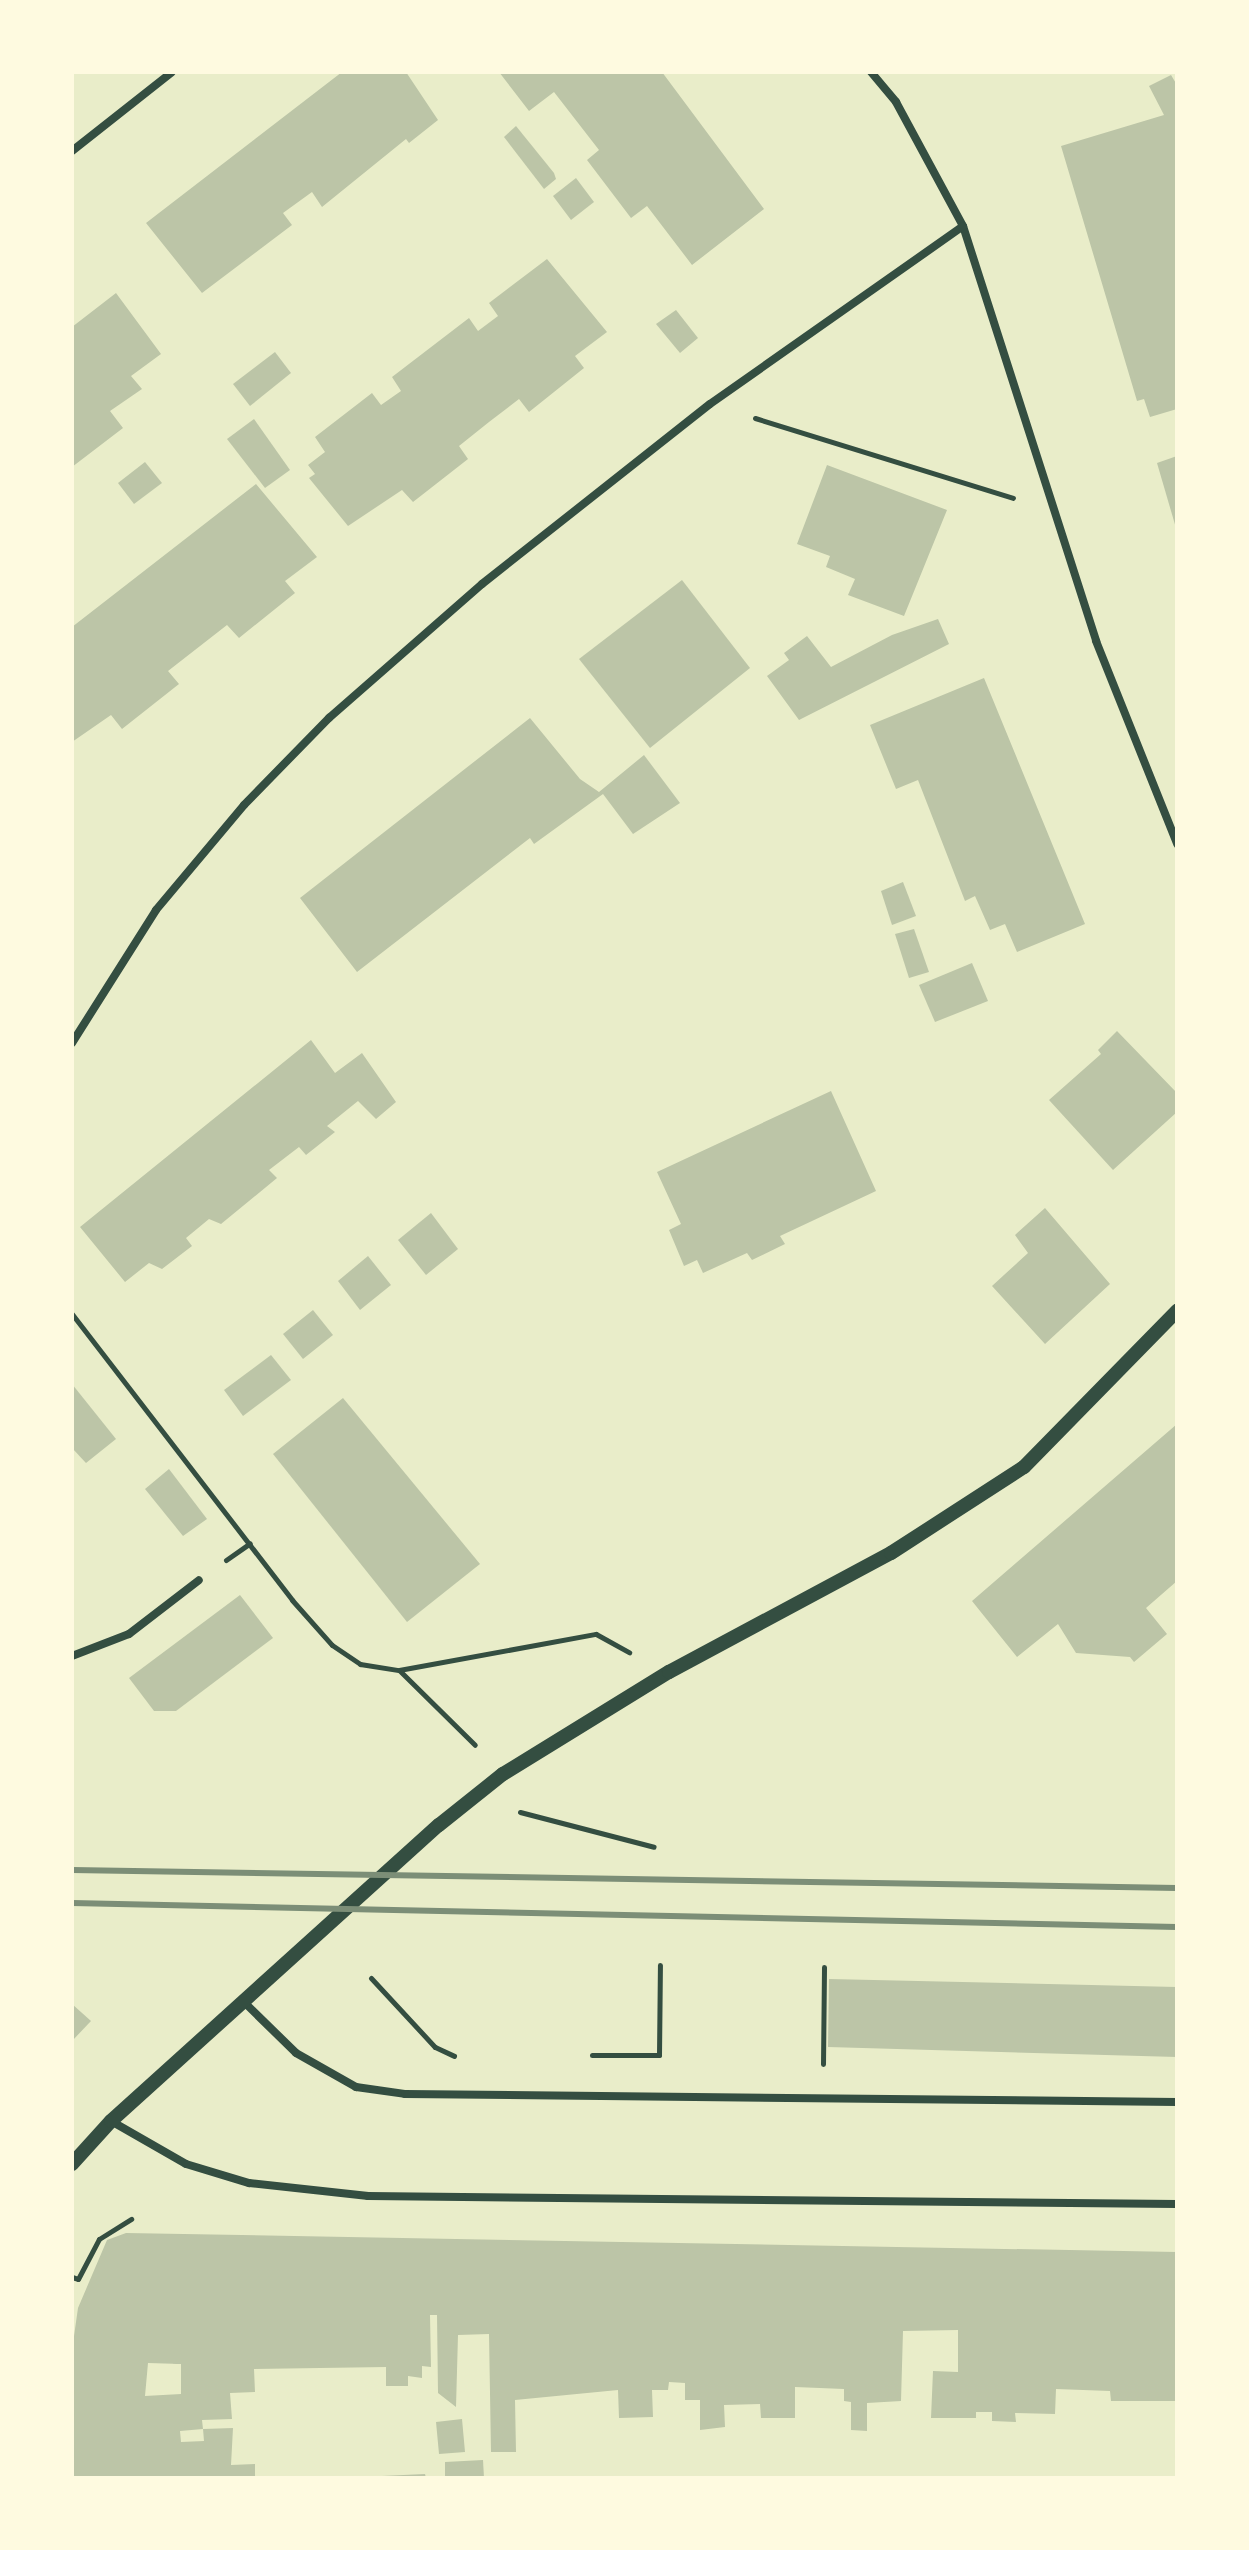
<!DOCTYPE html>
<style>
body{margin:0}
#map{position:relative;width:1249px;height:2550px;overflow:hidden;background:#e9edc9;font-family:"Zilla Slab",serif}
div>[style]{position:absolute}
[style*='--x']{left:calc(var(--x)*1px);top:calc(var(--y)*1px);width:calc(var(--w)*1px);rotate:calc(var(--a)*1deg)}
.building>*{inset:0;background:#bcc5a7}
.path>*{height:5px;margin:-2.5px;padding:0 2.5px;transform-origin:2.5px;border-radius:2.5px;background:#344e41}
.minor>*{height:8px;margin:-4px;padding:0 4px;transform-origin:4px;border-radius:4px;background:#344e41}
.tertiary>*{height:14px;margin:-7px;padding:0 7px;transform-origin:7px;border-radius:7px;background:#344e41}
.rail>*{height:6px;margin:-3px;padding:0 3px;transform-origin:3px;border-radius:3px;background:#7c8e77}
span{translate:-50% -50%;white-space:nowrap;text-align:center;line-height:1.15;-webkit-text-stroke:6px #fefae0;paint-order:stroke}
.frame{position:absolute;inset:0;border:74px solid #fefae0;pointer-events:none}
</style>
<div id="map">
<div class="building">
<i style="clip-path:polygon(342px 72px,406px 72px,438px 120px,409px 143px,406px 139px,322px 207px,312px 192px,283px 213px,292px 225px,202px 293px,146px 223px)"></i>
<i style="clip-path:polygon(499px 72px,662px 72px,764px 209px,692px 265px,647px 206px,631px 218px,587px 160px,599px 150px,554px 92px,529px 111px)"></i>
<i style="clip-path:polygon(1171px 75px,1177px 85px,1177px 409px,1150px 417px,1144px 399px,1137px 401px,1061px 146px,1164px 115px,1149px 86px)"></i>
<i style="clip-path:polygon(516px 126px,554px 173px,556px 179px,544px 189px,504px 137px)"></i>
<i style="clip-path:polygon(576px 178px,594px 202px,571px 220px,553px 196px)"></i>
<i style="clip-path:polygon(547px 259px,607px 332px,575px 356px,584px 368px,529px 412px,519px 399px,489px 422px,459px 446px,468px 459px,413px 502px,402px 490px,348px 526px,309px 478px,315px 474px,308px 465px,325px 452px,315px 437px,372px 393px,381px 405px,401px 391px,392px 377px,469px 318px,478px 331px,498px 316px,489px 303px)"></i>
<i style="clip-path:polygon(116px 293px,161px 354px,131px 376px,142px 389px,110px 411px,123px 428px,72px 467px,72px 327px)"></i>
<i style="clip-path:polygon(676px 310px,698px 338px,680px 353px,656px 324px)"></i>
<i style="clip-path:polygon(275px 352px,291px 373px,250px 406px,233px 384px)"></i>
<i style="clip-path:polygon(254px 419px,290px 470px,265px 488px,227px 439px)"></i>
<i style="clip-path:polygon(1177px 456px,1177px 528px,1176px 528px,1157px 463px)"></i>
<i style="clip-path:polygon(145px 462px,162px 483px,134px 504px,118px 483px)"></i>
<i style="clip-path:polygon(827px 465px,947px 510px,904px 616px,848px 595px,855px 579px,826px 567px,830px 556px,797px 544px)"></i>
<i style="clip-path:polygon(256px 484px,317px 557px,285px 581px,295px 593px,239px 638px,227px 625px,168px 671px,179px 684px,122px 729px,111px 715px,72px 742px,72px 627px)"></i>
<i style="clip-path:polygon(682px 580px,750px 668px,650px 748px,579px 659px)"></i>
<i style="clip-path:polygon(938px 619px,949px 644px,799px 720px,767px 676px,789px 660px,784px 653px,807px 636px,831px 667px,892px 635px)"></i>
<i style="clip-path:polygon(984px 678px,1085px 924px,1017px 952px,1005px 924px,990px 930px,975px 896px,965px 901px,918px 780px,896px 789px,870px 725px)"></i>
<i style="clip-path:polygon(530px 718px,580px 779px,599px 792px,644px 755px,680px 803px,633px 834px,603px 794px,534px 844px,530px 838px,357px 972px,300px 898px)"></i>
<i style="clip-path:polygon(903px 882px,916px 916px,892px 925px,881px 891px)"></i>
<i style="clip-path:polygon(914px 929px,929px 972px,909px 978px,895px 934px)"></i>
<i style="clip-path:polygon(972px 963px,988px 1001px,935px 1022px,919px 985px)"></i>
<i style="clip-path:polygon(1117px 1031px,1177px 1093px,1177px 1112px,1113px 1170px,1049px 1100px,1101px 1054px,1098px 1050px)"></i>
<i style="clip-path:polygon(311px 1040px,335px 1073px,362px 1053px,396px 1102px,376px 1119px,358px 1101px,327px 1126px,335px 1132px,306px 1155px,299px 1147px,269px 1170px,277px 1178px,221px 1224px,209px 1219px,186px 1238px,192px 1246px,162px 1269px,149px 1263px,125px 1282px,80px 1227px)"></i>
<i style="clip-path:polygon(831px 1091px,876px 1191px,780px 1236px,785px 1244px,752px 1260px,747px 1253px,703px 1273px,697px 1260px,684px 1266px,669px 1230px,681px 1224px,657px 1172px)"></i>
<i style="clip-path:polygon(1045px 1208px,1110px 1284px,1045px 1344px,992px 1286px,1028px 1253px,1015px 1235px)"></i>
<i style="clip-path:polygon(431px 1213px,458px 1249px,426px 1275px,398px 1240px)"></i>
<i style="clip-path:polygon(368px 1256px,391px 1285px,360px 1310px,338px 1281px)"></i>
<i style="clip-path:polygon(313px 1310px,333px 1335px,303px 1359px,283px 1334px)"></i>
<i style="clip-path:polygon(271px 1355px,291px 1380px,243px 1416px,224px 1390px)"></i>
<i style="clip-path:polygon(72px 1384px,116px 1439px,86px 1463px,72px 1448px)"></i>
<i style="clip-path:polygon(343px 1398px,480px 1564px,407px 1622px,273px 1454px)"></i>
<i style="clip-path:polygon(1177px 1424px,1177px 1581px,1146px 1608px,1167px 1634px,1134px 1662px,1130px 1657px,1076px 1653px,1058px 1624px,1017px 1657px,972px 1601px)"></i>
<i style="clip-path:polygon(169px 1469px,207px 1519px,183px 1536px,145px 1489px)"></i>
<i style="clip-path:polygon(240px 1595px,273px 1638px,176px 1711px,154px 1711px,129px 1678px)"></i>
<i style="clip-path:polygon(829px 1979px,1177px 1987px,1177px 2057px,828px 2047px)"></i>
<i style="clip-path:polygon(72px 2004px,91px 2021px,72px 2041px)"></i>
<i style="clip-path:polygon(evenodd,126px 2233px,1177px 2252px,1177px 2401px,1111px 2401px,1110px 2391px,1056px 2389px,1055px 2414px,1015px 2413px,1016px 2422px,992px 2421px,992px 2412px,976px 2412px,976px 2418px,931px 2418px,933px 2371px,958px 2372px,958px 2330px,903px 2331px,901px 2401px,867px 2403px,867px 2431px,851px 2430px,851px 2402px,844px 2401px,844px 2389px,795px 2387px,795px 2418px,761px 2418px,760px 2404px,724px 2405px,725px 2427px,700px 2430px,700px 2400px,685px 2400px,685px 2383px,669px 2382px,668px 2390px,652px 2390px,653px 2417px,619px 2418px,618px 2390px,515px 2400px,516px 2452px,491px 2452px,489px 2334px,458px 2335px,456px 2407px,438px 2393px,437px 2315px,430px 2315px,431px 2367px,422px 2366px,422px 2378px,408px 2376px,408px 2386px,386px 2386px,386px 2367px,254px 2369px,255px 2392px,230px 2393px,232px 2419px,202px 2420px,203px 2429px,233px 2428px,231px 2465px,255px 2464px,255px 2478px,72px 2478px,72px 2350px,78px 2308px,107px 2240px,126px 2233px,148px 2363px,181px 2364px,181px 2394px,145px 2396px,148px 2363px,126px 2233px,203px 2429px,204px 2441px,181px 2442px,180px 2431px,203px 2429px)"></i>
<i style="clip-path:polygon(462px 2419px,465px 2452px,439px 2454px,436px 2422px)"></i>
<i style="clip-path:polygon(483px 2460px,484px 2478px,445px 2478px,445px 2462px)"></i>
<i style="clip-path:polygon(425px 2474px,426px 2478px,382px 2478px,382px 2476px)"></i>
</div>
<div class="path">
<i style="--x:755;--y:418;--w:270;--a:17.2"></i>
<i style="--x:72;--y:1314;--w:361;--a:52.4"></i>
<i style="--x:292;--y:1600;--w:60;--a:48.4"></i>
<i style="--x:332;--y:1645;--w:34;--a:34"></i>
<i style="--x:360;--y:1664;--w:39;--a:9"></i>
<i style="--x:399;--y:1670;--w:200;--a:-10.4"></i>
<i style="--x:596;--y:1634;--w:38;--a:29"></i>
<i style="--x:226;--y:1560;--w:29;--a:-35"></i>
<i style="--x:400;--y:1671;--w:105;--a:44.6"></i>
<i style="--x:520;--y:1812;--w:138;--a:14.6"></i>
<i style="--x:371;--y:1978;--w:94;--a:47.2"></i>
<i style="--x:435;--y:2047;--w:21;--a:25"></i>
<i style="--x:592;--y:2055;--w:67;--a:0"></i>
<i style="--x:659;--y:2055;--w:90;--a:-89.4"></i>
<i style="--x:823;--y:2064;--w:97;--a:-89.4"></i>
<i style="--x:72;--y:2277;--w:6;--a:18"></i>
<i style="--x:78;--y:2279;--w:45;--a:-62.3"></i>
<i style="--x:99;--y:2239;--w:38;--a:-32"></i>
</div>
<div class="minor">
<i style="--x:871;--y:72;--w:39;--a:50"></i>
<i style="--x:896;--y:102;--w:141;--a:61.6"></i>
<i style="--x:963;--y:226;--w:436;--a:72.2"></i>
<i style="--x:1096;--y:641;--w:219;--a:68.2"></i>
<i style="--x:72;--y:151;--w:127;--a:-38.3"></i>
<i style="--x:72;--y:1043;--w:157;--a:-57.7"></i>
<i style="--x:156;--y:910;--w:137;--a:-50"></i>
<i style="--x:244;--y:805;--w:122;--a:-45.7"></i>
<i style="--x:329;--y:718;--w:203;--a:-41.2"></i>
<i style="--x:482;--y:584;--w:290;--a:-38.3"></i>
<i style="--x:710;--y:404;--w:309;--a:-35.1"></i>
<i style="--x:72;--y:1656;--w:61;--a:-21.1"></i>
<i style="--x:129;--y:1634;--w:88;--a:-37.6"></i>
<i style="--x:245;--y:2003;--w:71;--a:44.4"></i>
<i style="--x:296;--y:2053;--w:69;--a:29.5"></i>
<i style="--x:356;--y:2087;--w:49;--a:8.1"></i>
<i style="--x:405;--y:2094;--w:772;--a:0.59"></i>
<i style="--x:111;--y:2121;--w:86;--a:29.8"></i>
<i style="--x:186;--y:2164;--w:66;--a:16.8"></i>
<i style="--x:249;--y:2183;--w:120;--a:6.2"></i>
<i style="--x:368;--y:2196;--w:809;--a:0.57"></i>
</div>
<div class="tertiary">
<i style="--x:72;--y:2164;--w:58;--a:-47.8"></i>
<i style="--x:111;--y:2121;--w:442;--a:-42.1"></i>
<i style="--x:439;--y:1825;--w:82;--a:-38.6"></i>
<i style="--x:503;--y:1774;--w:195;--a:-31.6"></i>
<i style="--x:669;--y:1672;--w:252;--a:-28.2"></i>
<i style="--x:891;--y:1553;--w:158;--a:-32.9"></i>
<i style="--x:1024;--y:1467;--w:219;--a:-45.6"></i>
</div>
<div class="rail">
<i style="--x:72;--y:1870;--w:1105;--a:0.93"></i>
<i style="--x:72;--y:1903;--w:1105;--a:1.24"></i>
</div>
<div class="frame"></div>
</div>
